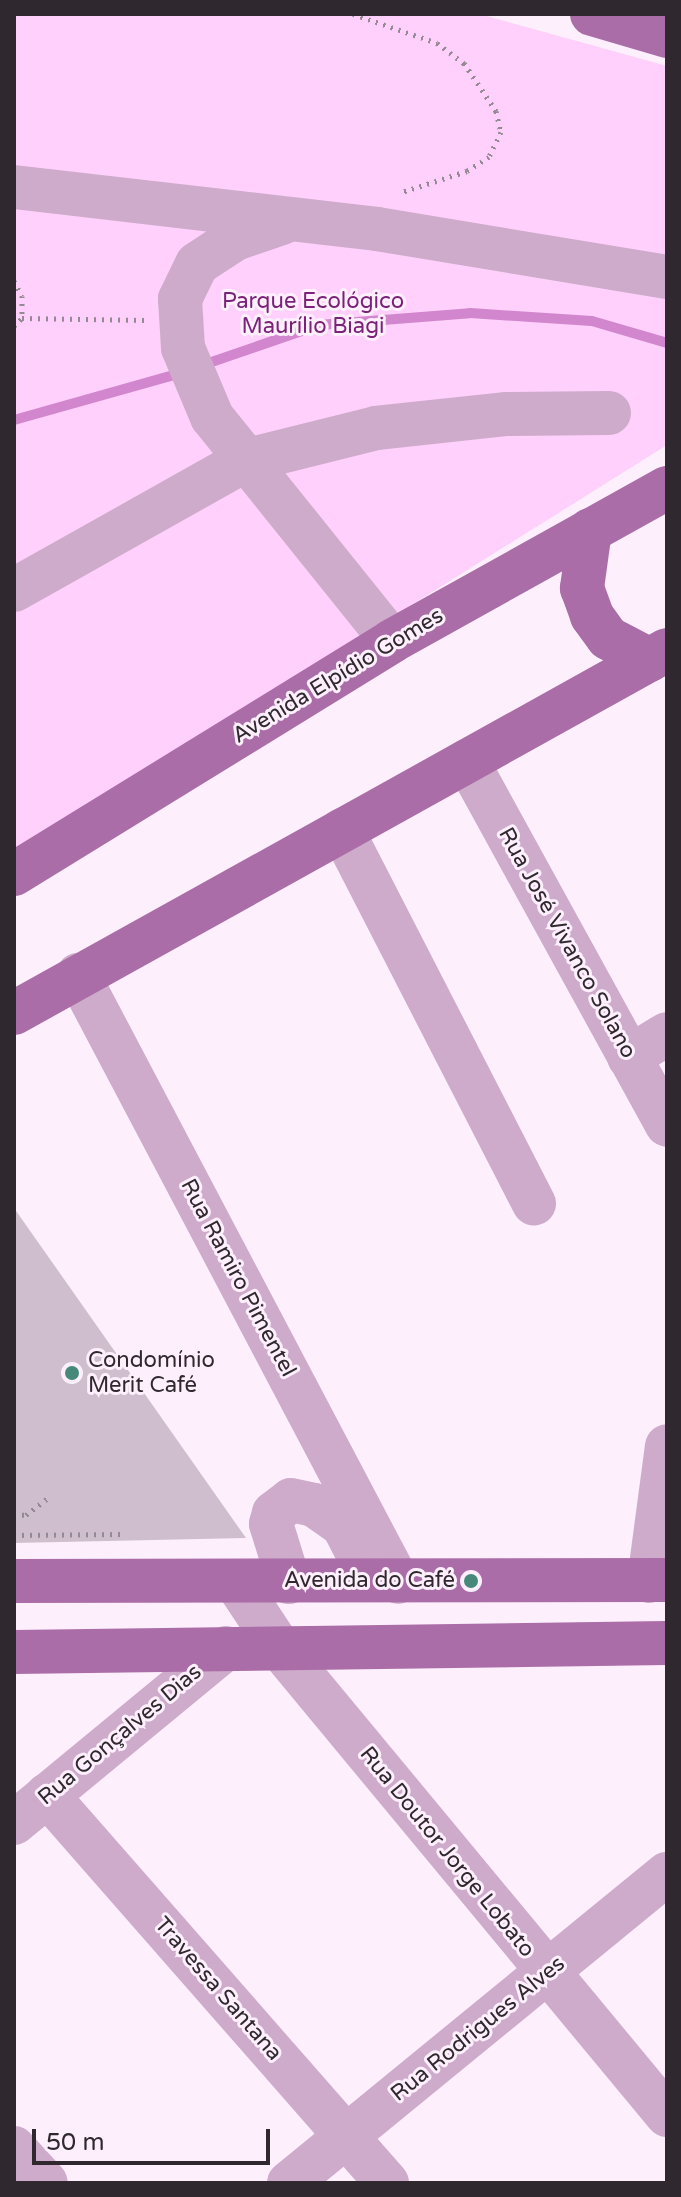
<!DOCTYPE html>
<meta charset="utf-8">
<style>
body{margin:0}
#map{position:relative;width:681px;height:2197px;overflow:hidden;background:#fdeffc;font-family:"Varela Round",sans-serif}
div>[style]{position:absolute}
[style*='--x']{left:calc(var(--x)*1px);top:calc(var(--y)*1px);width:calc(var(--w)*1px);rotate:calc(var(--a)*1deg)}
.green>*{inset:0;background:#fed0fb}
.stream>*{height:10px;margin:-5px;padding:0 5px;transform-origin:5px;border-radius:5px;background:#d186cd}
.building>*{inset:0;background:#cfbfce}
.path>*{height:5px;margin-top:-2.5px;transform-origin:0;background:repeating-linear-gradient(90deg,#948a93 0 2px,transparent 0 8px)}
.minor>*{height:44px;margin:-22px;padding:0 22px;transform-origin:22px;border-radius:22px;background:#ceabcb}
.major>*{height:44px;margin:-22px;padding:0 22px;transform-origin:22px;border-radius:22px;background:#aa6da7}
.dots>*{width:22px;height:22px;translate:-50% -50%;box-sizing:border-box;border:4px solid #fdeffc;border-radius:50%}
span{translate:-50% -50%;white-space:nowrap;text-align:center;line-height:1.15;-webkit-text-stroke:6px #fdeffc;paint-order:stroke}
.park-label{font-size:22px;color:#7a2178}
.street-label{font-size:22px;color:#2f282e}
.poi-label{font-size:22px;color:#2f282e}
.left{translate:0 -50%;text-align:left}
.right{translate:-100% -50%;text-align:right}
.frame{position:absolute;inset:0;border:16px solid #2f282e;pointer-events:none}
.scale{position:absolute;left:32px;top:2129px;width:238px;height:36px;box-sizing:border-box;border:4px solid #2f282e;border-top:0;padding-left:10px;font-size:24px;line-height:28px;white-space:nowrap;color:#2f282e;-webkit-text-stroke:6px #fdeffc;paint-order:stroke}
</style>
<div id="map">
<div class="green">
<i style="clip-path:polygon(14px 14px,479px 14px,667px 66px,667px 445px,14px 854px)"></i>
</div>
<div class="stream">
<i style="--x:200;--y:366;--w:126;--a:-19"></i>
<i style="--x:319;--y:325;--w:151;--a:-4.5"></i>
<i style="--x:470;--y:313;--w:122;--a:3.8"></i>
<i style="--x:592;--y:321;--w:78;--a:16.3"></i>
<i style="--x:14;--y:420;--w:173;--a:-15.7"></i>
</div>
<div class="building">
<i style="clip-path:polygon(14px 1208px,246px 1538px,14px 1543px)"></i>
</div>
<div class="path">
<i style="--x:353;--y:14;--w:89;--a:19"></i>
<i style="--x:437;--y:43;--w:34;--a:37"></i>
<i style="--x:464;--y:63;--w:58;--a:56.3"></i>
<i style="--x:496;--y:111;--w:22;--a:77"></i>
<i style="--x:501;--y:132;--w:28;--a:116"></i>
<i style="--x:489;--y:157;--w:26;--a:148"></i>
<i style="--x:467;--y:171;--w:71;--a:162.1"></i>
<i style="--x:14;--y:281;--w:17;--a:62"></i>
<i style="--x:22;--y:296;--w:22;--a:90"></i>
<i style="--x:14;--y:326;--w:11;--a:-45"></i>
<i style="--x:22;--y:318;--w:124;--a:0.9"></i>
<i style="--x:14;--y:1514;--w:12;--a:5"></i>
<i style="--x:26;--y:1515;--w:31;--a:-38"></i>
<i style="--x:14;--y:1535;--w:110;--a:-0.5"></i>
</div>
<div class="minor">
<i style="--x:14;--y:187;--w:365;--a:6.6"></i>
<i style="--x:377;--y:229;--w:294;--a:9.4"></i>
<i style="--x:282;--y:223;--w:50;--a:161.2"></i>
<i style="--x:235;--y:239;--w:45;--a:146.7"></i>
<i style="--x:197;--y:264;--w:39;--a:116"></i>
<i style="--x:180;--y:299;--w:49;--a:86.5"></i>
<i style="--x:183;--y:348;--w:75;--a:67.2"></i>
<i style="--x:212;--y:417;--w:287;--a:51.2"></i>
<i style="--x:14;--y:590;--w:264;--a:-29.3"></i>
<i style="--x:244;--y:461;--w:136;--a:-14"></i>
<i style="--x:376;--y:428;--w:132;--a:-6.1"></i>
<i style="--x:507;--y:414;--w:102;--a:-0.6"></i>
<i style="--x:467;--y:761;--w:415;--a:61.2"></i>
<i style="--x:342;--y:830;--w:420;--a:62.8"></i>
<i style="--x:78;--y:975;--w:686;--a:62.2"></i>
<i style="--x:629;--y:1057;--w:44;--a:-31.2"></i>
<i style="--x:649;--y:1581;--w:136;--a:-82.4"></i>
<i style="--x:236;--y:1582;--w:78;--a:56.5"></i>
<i style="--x:279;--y:1647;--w:608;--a:50.34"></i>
<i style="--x:289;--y:1582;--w:61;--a:-107.2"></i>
<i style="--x:271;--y:1524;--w:11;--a:-75"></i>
<i style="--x:274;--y:1513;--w:21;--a:-37"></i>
<i style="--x:291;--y:1500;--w:24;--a:12"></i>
<i style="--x:314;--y:1505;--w:35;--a:35"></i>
<i style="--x:343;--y:1525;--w:42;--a:62.8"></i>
<i style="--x:47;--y:1795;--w:516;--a:48.77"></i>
<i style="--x:14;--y:1823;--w:275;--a:-39.5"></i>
<i style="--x:14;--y:2148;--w:47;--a:47.6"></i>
<i style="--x:289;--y:2183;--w:488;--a:-39.3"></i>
</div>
<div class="major">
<i style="--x:592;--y:14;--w:78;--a:16.3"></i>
<i style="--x:590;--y:530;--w:59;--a:97.9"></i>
<i style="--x:582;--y:588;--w:30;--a:70"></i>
<i style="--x:592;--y:616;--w:27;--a:54"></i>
<i style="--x:608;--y:638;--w:47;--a:27.6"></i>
<i style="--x:14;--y:874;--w:444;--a:-31.6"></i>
<i style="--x:392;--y:641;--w:315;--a:-29.1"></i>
<i style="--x:14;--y:1013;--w:747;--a:-29.07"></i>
<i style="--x:14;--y:1581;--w:653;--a:-0.09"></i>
<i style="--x:14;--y:1652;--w:653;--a:-0.79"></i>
</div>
<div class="dots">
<i style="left:72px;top:1373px;background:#46897b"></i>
<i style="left:471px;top:1581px;background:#46897b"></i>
</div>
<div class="park-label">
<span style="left:313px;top:314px">Parque Ecológico<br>Maurílio Biagi</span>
</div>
<div class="street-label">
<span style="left:338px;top:676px;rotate:-31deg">Avenida Elpídio Gomes</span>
<span style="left:567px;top:943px;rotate:61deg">Rua José Vivanco Solano</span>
<span style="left:238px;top:1278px;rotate:62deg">Rua Ramiro Pimentel</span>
<span style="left:120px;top:1735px;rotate:-40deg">Rua Gonçalves Dias</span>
<span style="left:447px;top:1852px;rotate:51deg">Rua Doutor Jorge Lobato</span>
<span style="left:218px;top:1989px;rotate:49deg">Travessa Santana</span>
<span style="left:478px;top:2029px;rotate:-39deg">Rua Rodrigues Alves</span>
</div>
<div class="poi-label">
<span class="left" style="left:88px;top:1373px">Condomínio<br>Merit Café</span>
<span class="right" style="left:455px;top:1581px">Avenida do Café</span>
</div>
<div class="frame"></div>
<div class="scale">50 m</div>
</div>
